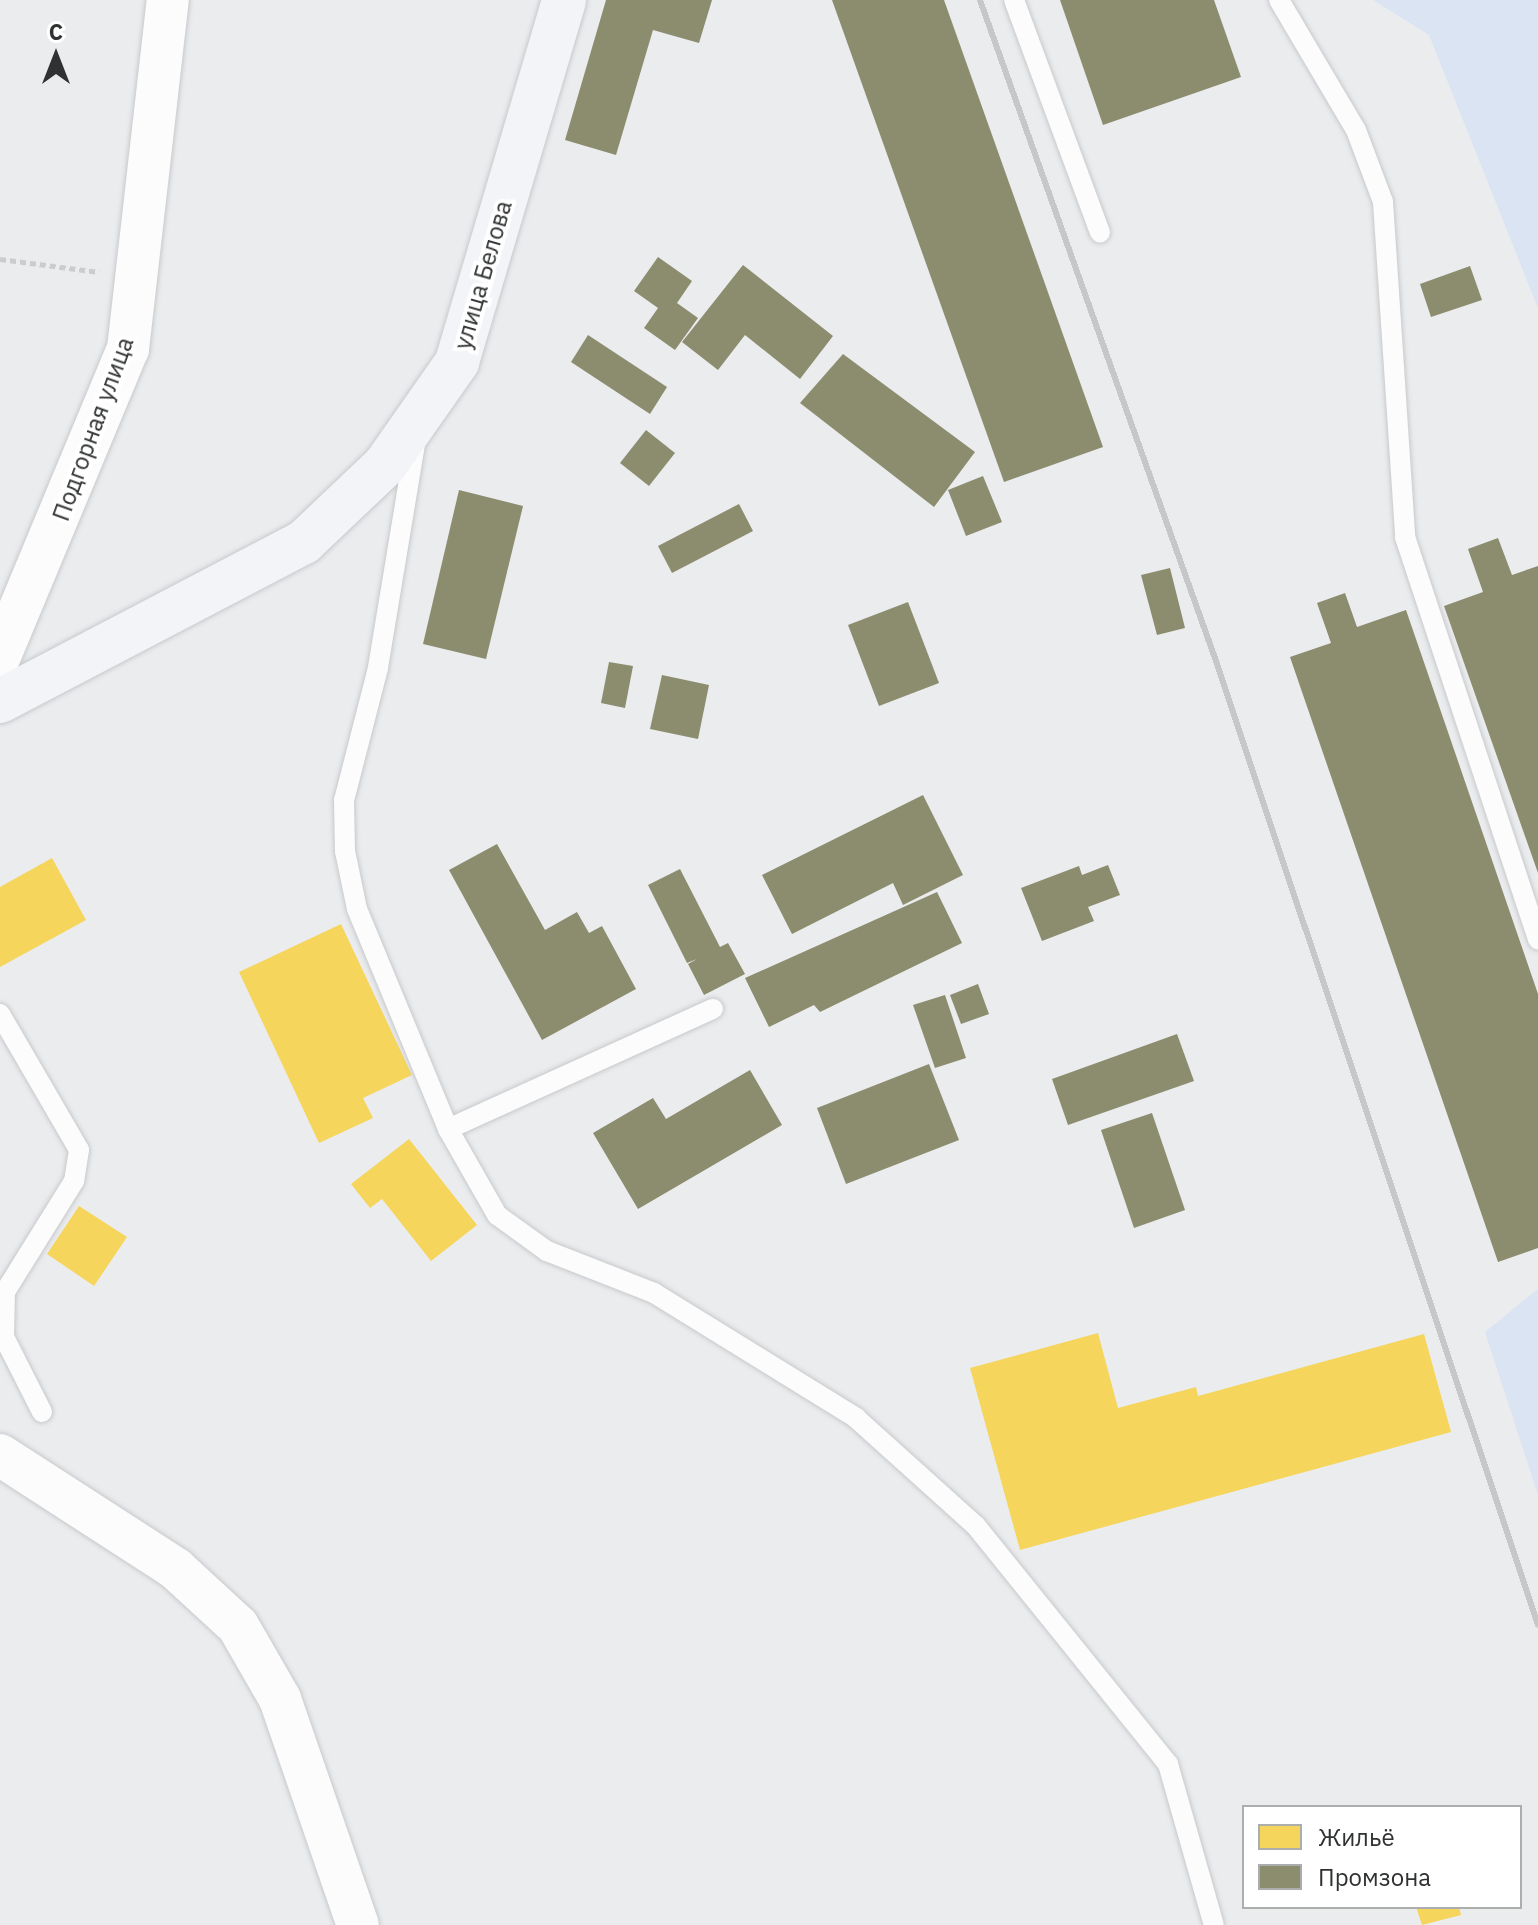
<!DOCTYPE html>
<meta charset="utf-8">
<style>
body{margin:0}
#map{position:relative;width:1538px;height:1925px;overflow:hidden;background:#eaecee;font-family:"IBM Plex Sans",sans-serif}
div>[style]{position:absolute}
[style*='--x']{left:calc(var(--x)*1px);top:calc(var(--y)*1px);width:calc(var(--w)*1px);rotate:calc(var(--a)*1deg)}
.green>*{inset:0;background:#dae4f2}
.homes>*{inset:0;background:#f6d55c}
.industry>*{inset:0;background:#8c8c6e}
.path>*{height:5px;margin-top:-2.5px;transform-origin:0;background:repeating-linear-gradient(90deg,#cccccd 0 6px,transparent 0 10px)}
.roads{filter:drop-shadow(0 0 2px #c8c9cb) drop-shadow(0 0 2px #c8c9cb)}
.lane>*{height:20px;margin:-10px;padding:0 10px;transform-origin:10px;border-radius:10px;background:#fcfcfc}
.street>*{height:42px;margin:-21px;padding:0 21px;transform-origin:21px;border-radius:21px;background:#fcfcfc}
.secondary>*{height:44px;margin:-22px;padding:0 22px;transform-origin:22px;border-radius:22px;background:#f2f4f7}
.rail>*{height:6px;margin:-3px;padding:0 3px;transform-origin:3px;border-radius:3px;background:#c7c7c8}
span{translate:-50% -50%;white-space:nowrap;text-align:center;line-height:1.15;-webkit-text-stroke:8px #fff;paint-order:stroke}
.street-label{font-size:24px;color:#2f3132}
.legend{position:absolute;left:1242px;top:1805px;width:280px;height:104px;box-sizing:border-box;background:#fff;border:2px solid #acadad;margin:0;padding:10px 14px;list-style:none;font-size:24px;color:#2f3132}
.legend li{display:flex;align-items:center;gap:16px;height:40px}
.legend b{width:40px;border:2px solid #acadad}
.north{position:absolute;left:16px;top:16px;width:80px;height:80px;-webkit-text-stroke:6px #fff;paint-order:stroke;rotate:0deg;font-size:22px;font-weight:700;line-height:32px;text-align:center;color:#2f3132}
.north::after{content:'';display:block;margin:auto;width:28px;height:36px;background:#2f3132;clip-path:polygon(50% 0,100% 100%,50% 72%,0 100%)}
</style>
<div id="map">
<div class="green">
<i style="clip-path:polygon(1373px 0,1538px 0,1538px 308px,1429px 35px)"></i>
<i style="clip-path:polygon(1538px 1289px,1538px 1495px,1485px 1332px)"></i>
</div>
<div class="homes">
<i style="clip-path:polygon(52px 858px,86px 920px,0 967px,0 887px)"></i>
<i style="clip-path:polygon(341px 924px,412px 1075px,363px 1098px,373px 1118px,319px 1143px,239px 972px)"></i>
<i style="clip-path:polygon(409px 1139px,477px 1225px,431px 1261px,382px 1199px,370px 1208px,351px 1184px)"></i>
<i style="clip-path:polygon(79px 1206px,127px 1237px,94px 1286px,47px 1254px)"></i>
<i style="clip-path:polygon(1098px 1333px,1118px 1408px,1196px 1387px,1198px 1396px,1424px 1334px,1451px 1432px,1020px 1550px,970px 1368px)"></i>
<i style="clip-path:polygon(1416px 1907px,1459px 1907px,1461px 1915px,1422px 1925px)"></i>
</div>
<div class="industry">
<i style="clip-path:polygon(606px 0,712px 0,699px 43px,653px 30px,616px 155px,565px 140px)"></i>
<i style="clip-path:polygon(832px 0,944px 0,1103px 447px,1004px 482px)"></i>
<i style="clip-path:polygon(1060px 0,1214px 0,1241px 77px,1103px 125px)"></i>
<i style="clip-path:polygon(658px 257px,692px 281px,677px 303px,698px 318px,675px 350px,644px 328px,658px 308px,634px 291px)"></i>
<i style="clip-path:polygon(743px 265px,833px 336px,800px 379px,745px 335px,718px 370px,682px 342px)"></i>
<i style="clip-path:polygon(1470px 266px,1482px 300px,1431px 317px,1420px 284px)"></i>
<i style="clip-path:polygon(588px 335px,667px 387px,650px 414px,571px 362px)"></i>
<i style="clip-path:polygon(843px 354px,975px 452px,934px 507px,800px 403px)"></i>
<i style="clip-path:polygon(646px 430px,675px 453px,649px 486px,620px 463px)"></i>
<i style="clip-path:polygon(983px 476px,1002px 522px,966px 536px,948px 490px)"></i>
<i style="clip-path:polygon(459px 490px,523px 506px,486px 659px,423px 644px)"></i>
<i style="clip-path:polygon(739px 504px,753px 531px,672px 573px,658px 546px)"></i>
<i style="clip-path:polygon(1498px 538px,1512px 575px,1538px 566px,1538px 873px,1444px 606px,1483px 592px,1468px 549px)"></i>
<i style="clip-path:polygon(1170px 568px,1185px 628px,1157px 635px,1141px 575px)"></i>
<i style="clip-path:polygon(1345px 593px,1357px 627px,1406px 610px,1538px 994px,1538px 1248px,1498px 1262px,1290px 657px,1331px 643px,1317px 603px)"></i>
<i style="clip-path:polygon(908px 602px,939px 683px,879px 706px,848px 625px)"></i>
<i style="clip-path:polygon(609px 662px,633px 666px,625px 708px,601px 703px)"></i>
<i style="clip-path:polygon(662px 675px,709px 685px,698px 739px,650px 729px)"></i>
<i style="clip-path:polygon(923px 795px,963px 875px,903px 905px,893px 883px,792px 934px,762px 875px)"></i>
<i style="clip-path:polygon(497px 844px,545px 930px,577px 912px,589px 933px,602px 926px,636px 989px,542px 1040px,449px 870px)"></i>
<i style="clip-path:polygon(1108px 865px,1120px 895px,1088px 907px,1094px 921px,1042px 941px,1021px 888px,1079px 866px,1082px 875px)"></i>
<i style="clip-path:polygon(680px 869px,720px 947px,728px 943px,745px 974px,704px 995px,688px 964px,697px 959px,687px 963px,648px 885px)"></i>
<i style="clip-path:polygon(937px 892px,962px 943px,820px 1012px,814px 1005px,769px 1027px,745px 978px)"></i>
<i style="clip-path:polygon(978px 984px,989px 1014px,961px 1024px,950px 995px)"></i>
<i style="clip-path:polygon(945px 995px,966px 1058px,935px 1068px,913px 1005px)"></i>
<i style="clip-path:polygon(1177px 1034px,1194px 1081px,1068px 1125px,1052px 1079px)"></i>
<i style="clip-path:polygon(929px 1064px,959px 1140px,846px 1184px,817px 1108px)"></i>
<i style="clip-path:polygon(750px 1070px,782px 1125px,638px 1209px,593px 1133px,653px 1098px,666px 1119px)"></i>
<i style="clip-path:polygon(1152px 1113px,1185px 1210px,1134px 1228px,1101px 1130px)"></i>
</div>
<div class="path">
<i style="--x:0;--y:259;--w:100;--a:7.5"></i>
</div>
<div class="roads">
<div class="lane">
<i style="--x:1014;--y:0;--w:248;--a:69.7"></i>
<i style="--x:1279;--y:0;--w:151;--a:59.4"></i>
<i style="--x:1356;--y:130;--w:77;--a:69.4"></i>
<i style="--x:1383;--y:202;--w:336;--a:86.2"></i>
<i style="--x:1405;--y:537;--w:424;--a:71.7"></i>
<i style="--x:416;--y:438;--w:233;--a:99.4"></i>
<i style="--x:378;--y:668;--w:136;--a:104.4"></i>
<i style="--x:344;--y:800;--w:51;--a:88.9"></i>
<i style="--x:345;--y:851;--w:59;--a:78.3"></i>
<i style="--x:357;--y:909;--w:238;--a:67.5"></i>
<i style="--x:448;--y:1129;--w:291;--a:-24.4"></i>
<i style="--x:0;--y:1014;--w:157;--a:59.8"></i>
<i style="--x:79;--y:1150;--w:31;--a:99"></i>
<i style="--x:74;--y:1181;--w:131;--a:121.9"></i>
<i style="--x:5;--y:1292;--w:45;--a:91.3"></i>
<i style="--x:4;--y:1337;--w:84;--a:63.1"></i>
<i style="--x:448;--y:1129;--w:99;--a:60.3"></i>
<i style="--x:497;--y:1215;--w:62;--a:35.8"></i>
<i style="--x:547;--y:1251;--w:115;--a:21.4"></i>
<i style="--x:654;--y:1293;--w:238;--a:31.7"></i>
<i style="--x:856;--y:1418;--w:161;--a:42"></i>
<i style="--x:976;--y:1526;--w:306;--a:51.1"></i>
<i style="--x:1168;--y:1764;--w:167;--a:74.1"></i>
</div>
<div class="street">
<i style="--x:0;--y:656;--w:333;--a:-67.4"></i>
<i style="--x:128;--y:349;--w:351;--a:-83.5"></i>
<i style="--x:0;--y:1455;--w:210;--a:32.9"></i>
<i style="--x:176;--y:1569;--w:84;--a:42.6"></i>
<i style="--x:238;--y:1626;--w:84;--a:60.1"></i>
<i style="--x:280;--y:1699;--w:239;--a:71"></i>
</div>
<div class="secondary">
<i style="--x:0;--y:701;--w:343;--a:-27.6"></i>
<i style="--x:304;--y:542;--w:112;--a:-43.5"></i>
<i style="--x:385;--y:465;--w:126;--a:-55"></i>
<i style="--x:457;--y:362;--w:377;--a:-73.5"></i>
</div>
</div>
<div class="rail">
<i style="--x:980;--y:0;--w:702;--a:70.35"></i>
<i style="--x:1216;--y:661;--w:1016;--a:71.53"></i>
</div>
<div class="street-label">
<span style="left:483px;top:275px;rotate:-74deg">улица Белова</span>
<span style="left:93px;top:429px;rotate:-70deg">Подгорная улица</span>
</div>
<ul class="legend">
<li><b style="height:22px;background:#f6d55c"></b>Жильё</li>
<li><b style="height:22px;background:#8c8c6e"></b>Промзона</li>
</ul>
<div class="north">С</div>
</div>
